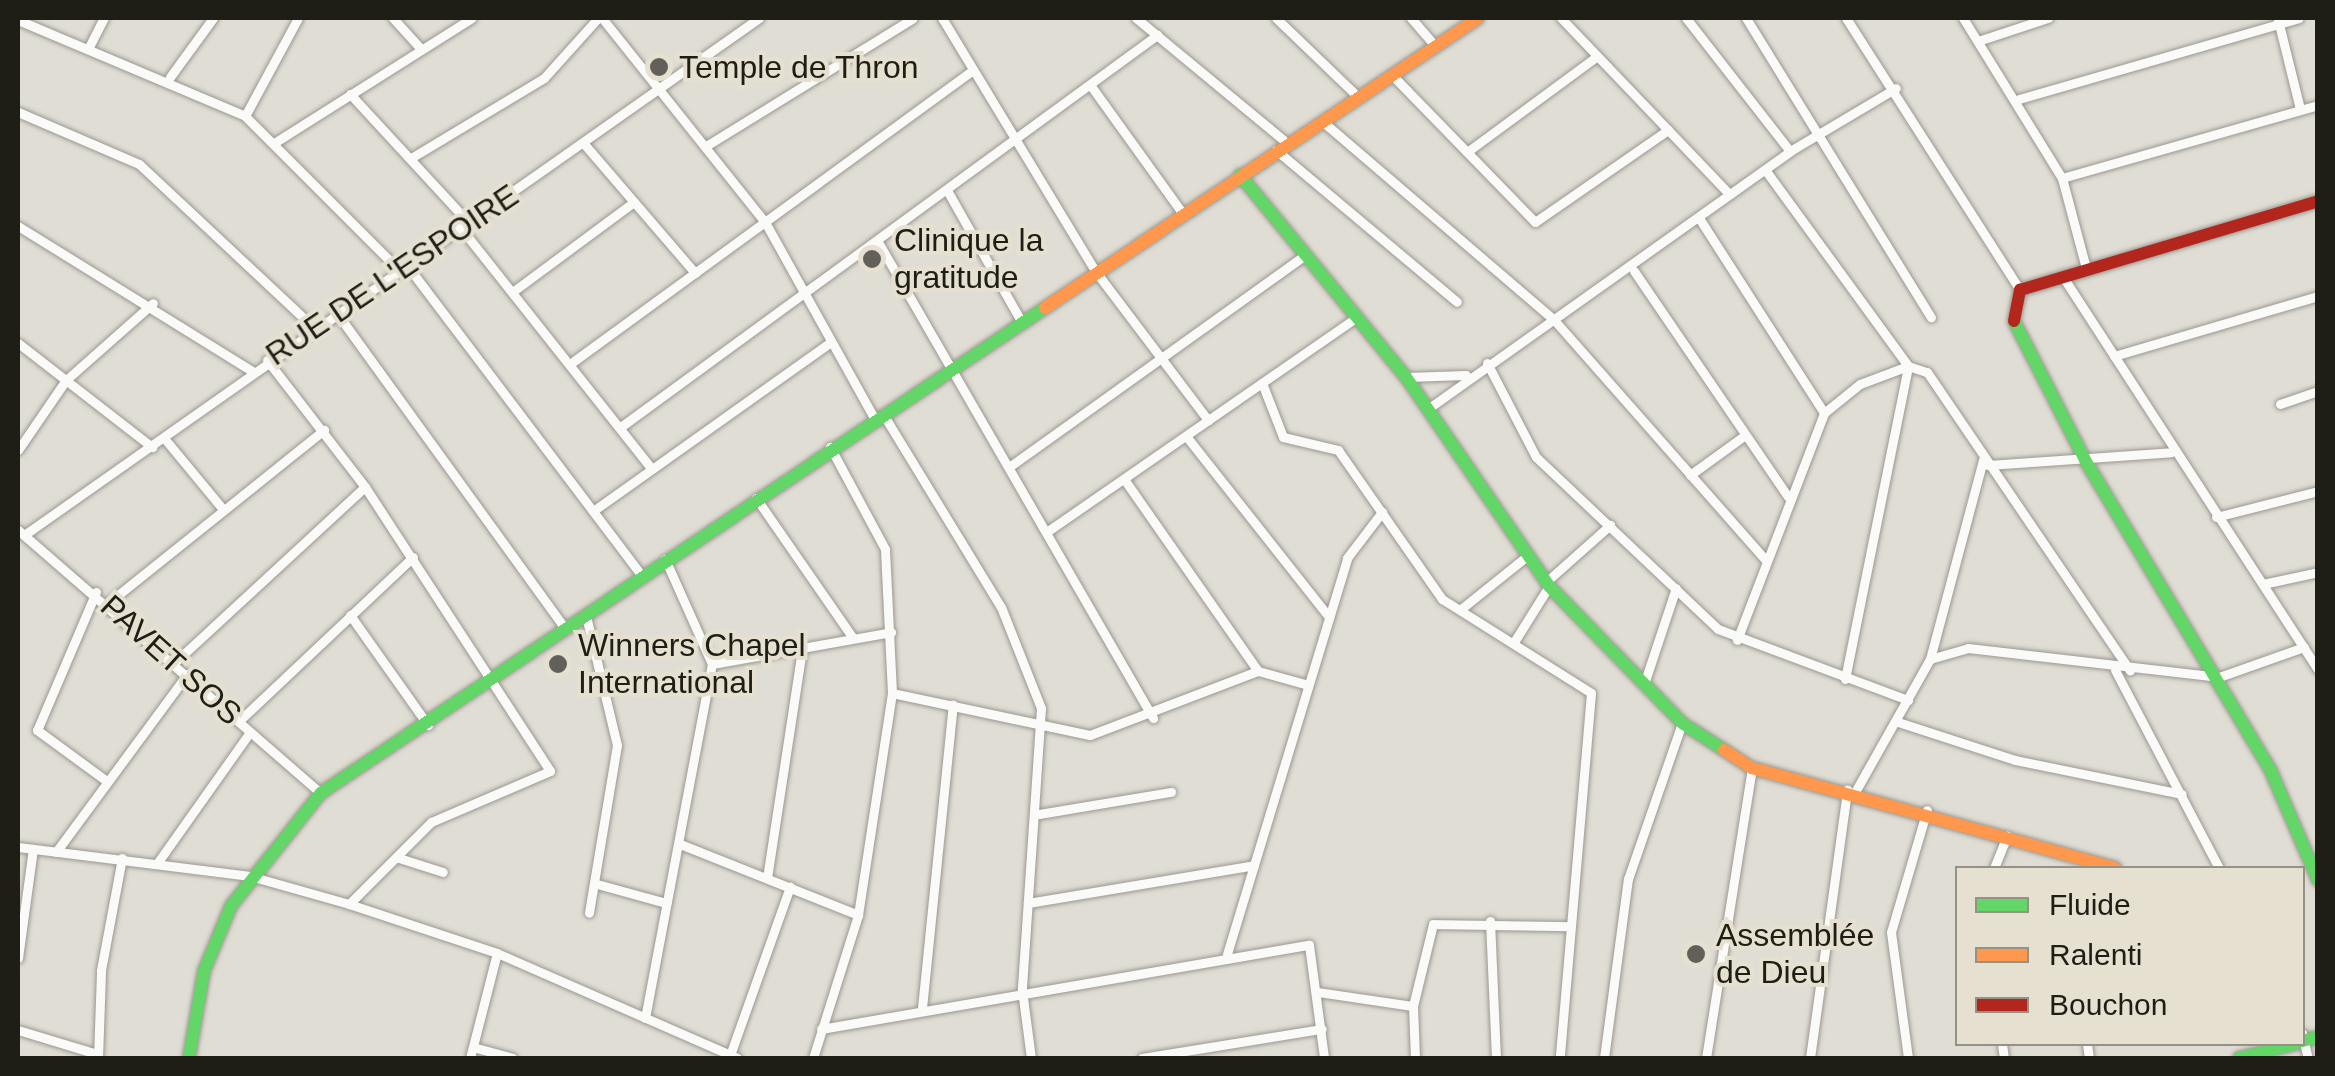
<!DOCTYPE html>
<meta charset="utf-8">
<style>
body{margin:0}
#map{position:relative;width:2335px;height:1076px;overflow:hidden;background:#e0ddd4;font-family:Helvetica,sans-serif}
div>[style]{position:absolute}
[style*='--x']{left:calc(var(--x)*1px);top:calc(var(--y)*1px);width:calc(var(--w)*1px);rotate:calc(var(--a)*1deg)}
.roads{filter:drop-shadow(0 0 2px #9a9891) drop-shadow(0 0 2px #9a9891)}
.street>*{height:9px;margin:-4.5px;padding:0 4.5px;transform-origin:4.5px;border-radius:4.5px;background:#fafaf9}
.fast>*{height:12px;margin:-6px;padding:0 6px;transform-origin:6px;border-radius:6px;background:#63d668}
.slow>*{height:12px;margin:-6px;padding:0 6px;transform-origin:6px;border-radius:6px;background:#ff974d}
.jam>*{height:12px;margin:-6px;padding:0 6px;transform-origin:6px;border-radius:6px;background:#b3261e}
.dots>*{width:28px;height:28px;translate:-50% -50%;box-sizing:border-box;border:5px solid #e5e0cf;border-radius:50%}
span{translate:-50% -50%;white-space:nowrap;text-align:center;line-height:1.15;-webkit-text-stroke:8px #e5e0cf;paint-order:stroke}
.poi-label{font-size:32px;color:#1e1d16}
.left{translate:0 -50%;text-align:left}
.street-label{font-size:32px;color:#1e1d16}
.frame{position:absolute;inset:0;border:20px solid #1e1d16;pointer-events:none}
.legend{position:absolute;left:1955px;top:866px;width:350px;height:180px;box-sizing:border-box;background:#e5e0cf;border:2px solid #959285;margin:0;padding:12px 18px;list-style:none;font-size:30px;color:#1e1d16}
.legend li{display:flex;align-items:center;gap:20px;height:50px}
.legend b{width:50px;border:2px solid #959285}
</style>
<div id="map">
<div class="roads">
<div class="street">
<i style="--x:393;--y:18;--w:42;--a:47.9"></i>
<i style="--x:602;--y:18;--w:261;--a:51.4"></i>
<i style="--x:765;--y:222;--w:224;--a:60.9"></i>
<i style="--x:942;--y:18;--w:297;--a:58.8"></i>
<i style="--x:1096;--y:272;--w:186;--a:52.9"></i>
<i style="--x:1136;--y:18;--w:196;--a:39.6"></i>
<i style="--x:1276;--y:18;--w:114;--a:43.9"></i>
<i style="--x:1411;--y:18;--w:37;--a:49"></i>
<i style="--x:1561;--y:18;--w:243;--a:46.3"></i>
<i style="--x:1686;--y:18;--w:169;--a:52"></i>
<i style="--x:1746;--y:18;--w:352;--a:58.3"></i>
<i style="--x:1846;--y:18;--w:323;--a:57.4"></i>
<i style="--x:1963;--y:18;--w:188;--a:58.3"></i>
<i style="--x:2062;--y:178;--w:93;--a:75.1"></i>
<i style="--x:18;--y:20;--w:246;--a:22.9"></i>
<i style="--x:245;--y:116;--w:216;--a:45"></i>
<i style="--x:2278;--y:20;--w:92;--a:76.1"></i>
<i style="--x:1981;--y:40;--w:71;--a:-18.2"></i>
<i style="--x:89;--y:47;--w:33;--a:-63"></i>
<i style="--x:1392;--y:75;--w:205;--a:45.8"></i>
<i style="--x:1535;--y:222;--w:162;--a:-34.7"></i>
<i style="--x:170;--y:77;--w:73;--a:-53.9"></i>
<i style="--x:1091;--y:86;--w:158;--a:54.3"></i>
<i style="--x:350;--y:94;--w:173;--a:47.3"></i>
<i style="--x:2019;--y:99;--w:291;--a:-16.1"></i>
<i style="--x:18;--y:112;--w:132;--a:23.3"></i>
<i style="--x:139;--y:164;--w:238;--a:43.1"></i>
<i style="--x:245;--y:116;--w:111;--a:-61.6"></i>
<i style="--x:1322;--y:121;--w:307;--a:40.6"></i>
<i style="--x:1555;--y:321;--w:317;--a:48.6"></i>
<i style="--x:274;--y:143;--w:234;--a:-32.3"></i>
<i style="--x:585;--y:145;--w:169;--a:49.3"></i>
<i style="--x:706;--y:146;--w:243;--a:-31.7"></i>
<i style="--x:1276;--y:150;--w:236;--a:40"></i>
<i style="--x:1467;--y:152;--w:160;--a:-36.4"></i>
<i style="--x:411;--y:158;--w:155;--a:-31"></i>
<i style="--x:544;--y:78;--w:81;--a:-48"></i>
<i style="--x:1766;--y:171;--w:241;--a:53.9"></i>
<i style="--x:1908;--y:366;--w:20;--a:18"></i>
<i style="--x:1927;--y:372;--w:361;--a:55.8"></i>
<i style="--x:2062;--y:178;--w:266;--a:-15.9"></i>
<i style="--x:948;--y:192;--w:148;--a:60.5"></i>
<i style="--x:1699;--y:218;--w:232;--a:57.3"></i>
<i style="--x:18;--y:226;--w:275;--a:31.8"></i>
<i style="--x:460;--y:227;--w:308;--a:51.6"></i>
<i style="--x:878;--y:242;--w:550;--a:59.98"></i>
<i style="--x:406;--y:264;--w:390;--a:52.9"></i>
<i style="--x:1634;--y:271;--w:273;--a:55.7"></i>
<i style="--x:2063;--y:277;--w:468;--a:57"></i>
<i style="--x:515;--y:290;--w:148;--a:-36.5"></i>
<i style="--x:336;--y:312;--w:392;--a:54.1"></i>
<i style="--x:18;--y:343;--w:170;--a:37.8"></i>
<i style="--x:2114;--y:356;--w:213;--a:-16.4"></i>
<i style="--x:267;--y:360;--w:160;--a:52.3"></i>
<i style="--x:365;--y:487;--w:339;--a:56.9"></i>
<i style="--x:550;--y:771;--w:129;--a:156.8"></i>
<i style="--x:431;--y:822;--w:116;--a:135"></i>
<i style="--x:574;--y:361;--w:491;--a:-36.1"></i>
<i style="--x:1487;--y:363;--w:106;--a:62.5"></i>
<i style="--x:1536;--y:457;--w:250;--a:43.4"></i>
<i style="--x:1718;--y:629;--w:203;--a:20.5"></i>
<i style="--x:1406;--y:377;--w:60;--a:-1.9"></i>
<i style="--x:1262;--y:383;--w:58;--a:68.7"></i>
<i style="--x:1283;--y:437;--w:57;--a:13.3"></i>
<i style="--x:1338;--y:450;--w:182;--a:55.1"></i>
<i style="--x:1442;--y:599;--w:176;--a:32.2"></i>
<i style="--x:1591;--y:693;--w:366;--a:94.9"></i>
<i style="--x:2280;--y:404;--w:40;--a:-18.9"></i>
<i style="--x:1429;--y:408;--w:443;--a:-35.4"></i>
<i style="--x:1790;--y:151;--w:123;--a:-30.7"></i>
<i style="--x:883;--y:414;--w:226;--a:58.6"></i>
<i style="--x:1001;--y:607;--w:109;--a:68.4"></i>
<i style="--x:1041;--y:708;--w:283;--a:93.9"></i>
<i style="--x:1022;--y:990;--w:69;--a:82.5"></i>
<i style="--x:622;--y:426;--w:663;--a:-36.16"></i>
<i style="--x:1186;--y:436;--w:231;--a:51.7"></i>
<i style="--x:164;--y:438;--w:91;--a:50.4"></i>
<i style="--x:18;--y:450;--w:85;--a:-55.6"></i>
<i style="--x:66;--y:380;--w:116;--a:-41.5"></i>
<i style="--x:1988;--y:465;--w:184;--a:-4"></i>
<i style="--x:1009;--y:467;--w:364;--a:-35.6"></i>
<i style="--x:1690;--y:475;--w:68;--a:-36"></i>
<i style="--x:1124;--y:479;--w:234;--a:55.1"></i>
<i style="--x:1258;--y:671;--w:52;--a:15.6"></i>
<i style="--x:756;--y:498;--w:170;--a:55.3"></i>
<i style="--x:593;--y:511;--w:292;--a:-35.4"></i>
<i style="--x:2216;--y:517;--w:105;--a:-14.3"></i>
<i style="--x:18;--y:530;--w:401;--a:41"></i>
<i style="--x:1048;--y:531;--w:376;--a:-34.7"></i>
<i style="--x:27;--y:533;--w:895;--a:-35.13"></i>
<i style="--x:1546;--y:582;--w:86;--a:-41.7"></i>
<i style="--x:2263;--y:584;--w:56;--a:-12.3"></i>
<i style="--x:96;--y:592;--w:150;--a:113.1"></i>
<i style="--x:37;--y:730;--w:84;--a:36.3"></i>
<i style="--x:108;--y:603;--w:277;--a:-38.7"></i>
<i style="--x:1461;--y:609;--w:83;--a:-38.7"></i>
<i style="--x:350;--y:615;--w:135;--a:54.7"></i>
<i style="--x:586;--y:616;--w:133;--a:76.5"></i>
<i style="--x:617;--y:745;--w:170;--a:99.5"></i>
<i style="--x:1737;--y:640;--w:243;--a:-69"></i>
<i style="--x:1824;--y:413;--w:46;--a:-38.9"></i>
<i style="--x:1860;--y:384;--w:51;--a:-20.6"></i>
<i style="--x:1514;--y:642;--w:66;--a:-58"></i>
<i style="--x:1930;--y:659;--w:40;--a:-16"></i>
<i style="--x:1968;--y:648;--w:253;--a:6.6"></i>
<i style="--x:2219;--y:677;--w:90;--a:-19.4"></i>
<i style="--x:174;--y:663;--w:260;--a:-42.7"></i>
<i style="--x:712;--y:664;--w:182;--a:-10.1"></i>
<i style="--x:2115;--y:670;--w:224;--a:62.3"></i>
<i style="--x:1845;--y:679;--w:319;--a:-78.6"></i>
<i style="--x:1644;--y:684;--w:101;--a:-71.6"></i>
<i style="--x:892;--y:693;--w:202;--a:12"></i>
<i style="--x:1090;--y:735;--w:180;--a:-20.9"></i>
<i style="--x:239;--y:721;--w:239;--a:-43.3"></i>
<i style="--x:1898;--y:722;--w:123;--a:18"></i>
<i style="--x:2015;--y:760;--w:170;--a:11.5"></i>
<i style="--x:1855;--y:792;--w:153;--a:-60.6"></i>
<i style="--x:1930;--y:659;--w:206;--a:-75.1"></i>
<i style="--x:1039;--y:814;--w:134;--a:-9.5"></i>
<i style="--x:680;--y:844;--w:192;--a:21.7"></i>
<i style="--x:18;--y:847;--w:234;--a:7.1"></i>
<i style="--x:250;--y:876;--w:103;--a:15.8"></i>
<i style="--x:349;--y:904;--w:156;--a:18.3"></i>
<i style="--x:497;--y:953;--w:262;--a:23.6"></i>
<i style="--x:56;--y:852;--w:221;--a:-53.6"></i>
<i style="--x:399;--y:858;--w:46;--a:17.7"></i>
<i style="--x:158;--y:862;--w:159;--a:-54.7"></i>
<i style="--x:1994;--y:868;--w:35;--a:-68"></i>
<i style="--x:767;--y:878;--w:232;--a:-81.3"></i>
<i style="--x:597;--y:884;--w:72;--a:15.4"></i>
<i style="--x:1028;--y:903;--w:229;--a:-9.5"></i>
<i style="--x:1490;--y:921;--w:137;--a:87.5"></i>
<i style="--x:1227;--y:954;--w:414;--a:-73.1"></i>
<i style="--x:1347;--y:558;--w:58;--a:-52.7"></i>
<i style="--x:18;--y:958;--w:110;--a:-82.2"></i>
<i style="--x:1318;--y:992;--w:96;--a:8.4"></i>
<i style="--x:922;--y:1008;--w:305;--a:-84.2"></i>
<i style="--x:645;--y:1018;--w:360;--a:-79.3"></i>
<i style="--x:712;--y:664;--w:115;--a:-114.1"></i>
<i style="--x:821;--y:1029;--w:495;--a:-9.8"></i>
<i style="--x:1309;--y:945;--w:114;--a:82.4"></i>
<i style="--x:18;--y:1030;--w:83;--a:16.9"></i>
<i style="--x:2302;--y:1033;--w:26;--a:77"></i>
<i style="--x:2002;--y:1044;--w:14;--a:82"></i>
<i style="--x:2087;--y:1044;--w:14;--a:82"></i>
<i style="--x:473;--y:1047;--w:41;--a:15.4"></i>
<i style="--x:98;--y:1058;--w:88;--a:-88"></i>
<i style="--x:101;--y:970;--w:114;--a:-79.4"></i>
<i style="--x:470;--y:1058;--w:108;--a:-75.6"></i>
<i style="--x:729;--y:1058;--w:182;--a:-70.4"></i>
<i style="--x:813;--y:1058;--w:150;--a:-72.5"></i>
<i style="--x:858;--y:915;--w:225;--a:-81.3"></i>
<i style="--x:892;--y:693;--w:144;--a:-92.8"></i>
<i style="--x:885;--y:549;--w:116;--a:-118.3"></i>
<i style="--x:1142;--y:1058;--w:182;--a:-9.2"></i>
<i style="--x:1415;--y:1058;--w:52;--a:-92.2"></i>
<i style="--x:1413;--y:1006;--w:84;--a:-76.3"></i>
<i style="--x:1433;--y:924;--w:134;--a:0.9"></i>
<i style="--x:1604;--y:1058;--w:181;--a:-82.4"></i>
<i style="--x:1628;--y:879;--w:165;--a:-70.9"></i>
<i style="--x:1706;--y:1058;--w:294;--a:-81"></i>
<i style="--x:1810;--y:1058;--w:271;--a:-82.1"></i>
<i style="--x:1908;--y:1058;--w:127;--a:-97.7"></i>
<i style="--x:1891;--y:932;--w:127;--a:-73.6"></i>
</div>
<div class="fast">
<i style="--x:1240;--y:175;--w:261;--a:50.6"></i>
<i style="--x:1406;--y:377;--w:253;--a:55.6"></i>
<i style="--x:1549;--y:586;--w:191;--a:45.8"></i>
<i style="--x:1682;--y:723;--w:50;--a:32.7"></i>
<i style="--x:2014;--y:321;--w:156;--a:62.9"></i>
<i style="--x:2085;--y:460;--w:360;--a:59.1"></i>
<i style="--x:2270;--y:769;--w:121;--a:66.6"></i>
<i style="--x:2302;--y:1041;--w:16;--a:-14"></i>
<i style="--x:189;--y:1058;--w:88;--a:-80.2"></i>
<i style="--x:204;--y:971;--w:70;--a:-67.4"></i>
<i style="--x:231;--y:906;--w:144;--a:-51.5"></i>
<i style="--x:321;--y:793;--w:871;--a:-33.82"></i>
<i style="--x:2239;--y:1058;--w:58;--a:-14"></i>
</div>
<div class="slow">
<i style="--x:1045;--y:308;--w:521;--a:-33.81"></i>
<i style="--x:1724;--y:750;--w:33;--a:33"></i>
<i style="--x:1752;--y:768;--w:377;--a:15.4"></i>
</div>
<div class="jam">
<i style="--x:2014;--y:321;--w:32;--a:-79"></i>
<i style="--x:2020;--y:290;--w:311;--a:-16.6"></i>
</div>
</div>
<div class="dots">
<i style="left:659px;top:67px;background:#626058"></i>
<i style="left:872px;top:259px;background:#626058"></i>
<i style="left:558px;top:664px;background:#626058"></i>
<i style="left:1696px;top:954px;background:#626058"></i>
</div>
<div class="poi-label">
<span class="left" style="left:679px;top:67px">Temple de Thron</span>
<span class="left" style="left:894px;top:259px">Clinique la<br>gratitude</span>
<span class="left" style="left:578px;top:664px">Winners Chapel<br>International</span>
<span class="left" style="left:1716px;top:954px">Assemblée<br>de Dieu</span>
</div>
<div class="street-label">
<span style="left:392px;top:275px;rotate:-34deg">RUE DE L'ESPOIRE</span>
<span style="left:171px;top:660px;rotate:42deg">PAVET SOS</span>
</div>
<div class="frame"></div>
<ul class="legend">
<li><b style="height:12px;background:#63d668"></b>Fluide</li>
<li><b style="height:12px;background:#ff974d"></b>Ralenti</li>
<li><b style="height:12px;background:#b3261e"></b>Bouchon</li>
</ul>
</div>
